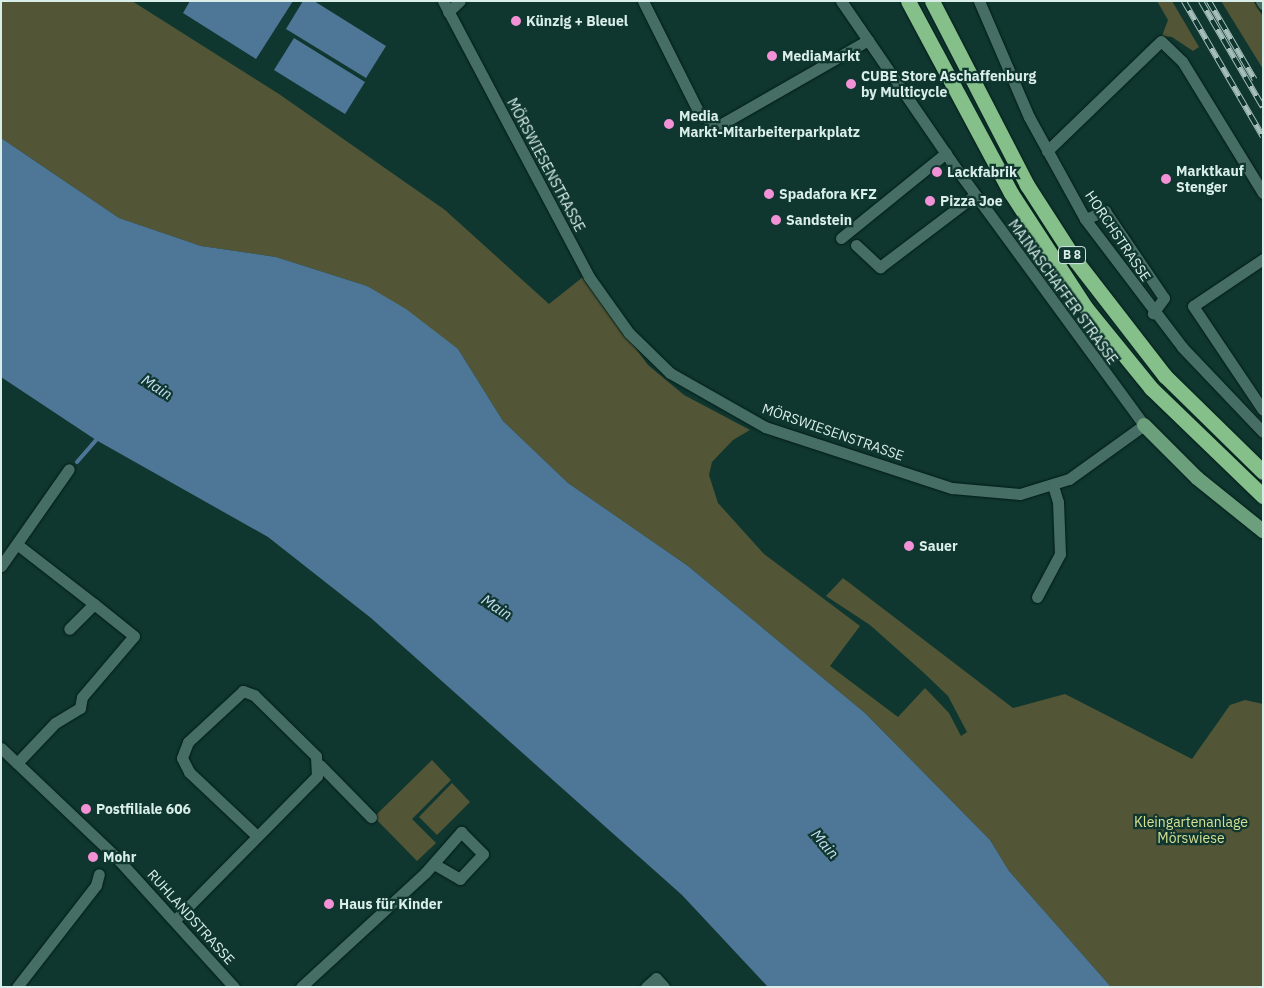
<!DOCTYPE html>
<meta charset="utf-8">
<style>
body{margin:0}
#map{position:relative;width:1264px;height:988px;overflow:hidden;background:#0f362f;font-family:"IBM Plex Sans",sans-serif}
div>[style]{position:absolute}
[style*='--x']{left:calc(var(--x)*1px);top:calc(var(--y)*1px);width:calc(var(--w)*1px);rotate:calc(var(--a)*1deg)}
.green>*{inset:0;background:#525637}
.water>*{inset:0;background:#4e7797}
.stream>*{height:4px;margin:-2px;padding:0 2px;transform-origin:2px;border-radius:2px;background:#4e7797}
.roads{filter:drop-shadow(0 0 1px #001c17) drop-shadow(0 0 1px #001c17)}
.minor>*{height:11px;margin:-5.5px;padding:0 5.5px;transform-origin:5.5px;border-radius:5.5px;background:#476e65}
.major>*{height:14px;margin:-7px;padding:0 7px;transform-origin:7px;border-radius:7px;background:#6c9f7b}
.highway>*{height:15px;margin:-7.5px;padding:0 7.5px;transform-origin:7.5px;border-radius:7.5px;background:#85bf8a}
.rail>*{height:5.5px;margin-top:-2.75px;transform-origin:0;background:repeating-linear-gradient(90deg,#0f362f 0 11px,#a6bfba 0 22px);box-sizing:border-box;border-block:1px solid #a6bfba}
.dots>*{width:14px;height:14px;translate:-50% -50%;box-sizing:border-box;border:2px solid #0f362f;border-radius:50%}
span{translate:-50% -50%;white-space:nowrap;text-align:center;line-height:1.15;-webkit-text-stroke:4.5px #0f362f;paint-order:stroke}
.shield-label span{padding:1px 4px;background:#0f362f;border:1px solid;border-radius:4px;-webkit-text-stroke-width:0}
.shield-label{font-size:12px;color:#d9eee9;font-weight:700}
.poi-label{font-size:14px;color:#d9eee9;font-weight:700}
.left{translate:0 -50%;text-align:left}
.street-label{font-size:14px;color:#d9eee9}
.park-label{font-size:14px;color:#d6e095}
.water-label{font-size:15px;color:#c7e0f4;font-style:italic}
.frame{position:absolute;inset:0;border:2px solid #d9eee9;pointer-events:none}
</style>
<div id="map">
<div class="green">
<i style="clip-path:polygon(1px 1px,132px 1px,279px 94px,445px 210px,549px 304px,583px 277px,648px 365px,684px 395px,750px 430px,733px 440px,712px 462px,709px 475px,718px 503px,764px 554px,860px 626px,830px 666px,898px 717px,925px 688px,949px 713px,961px 736px,967px 732px,948px 696px,924px 673px,870px 625px,826px 596px,843px 578px,1013px 708px,1065px 694px,1192px 759px,1230px 705px,1245px 700px,1263px 704px,1263px 987px,1111px 987px,1009px 871px,990px 840px,865px 713px,688px 566px,568px 483px,503px 421px,458px 349px,367px 286px,276px 257px,201px 246px,119px 218px,1px 138px)"></i>
<i style="clip-path:polygon(1157px 1px,1172px 1px,1199px 47px,1193px 51px,1172px 37px,1162px 36px,1168px 20px)"></i>
<i style="clip-path:polygon(1221px 1px,1254px 1px,1263px 17px,1263px 69px)"></i>
<i style="clip-path:polygon(432px 760px,451px 780px,412px 819px,436px 843px,417px 861px,374px 817px)"></i>
<i style="clip-path:polygon(452px 783px,470px 802px,437px 835px,419px 817px)"></i>
</div>
<div class="water">
<i style="clip-path:polygon(190px 1px,293px 1px,256px 59px,183px 13px)"></i>
<i style="clip-path:polygon(303px 1px,314px 1px,386px 46px,366px 78px,286px 29px)"></i>
<i style="clip-path:polygon(294px 38px,365px 82px,345px 114px,274px 70px)"></i>
<i style="clip-path:polygon(1px 138px,119px 218px,201px 246px,276px 257px,367px 286px,406px 309px,458px 349px,503px 421px,568px 483px,688px 566px,865px 713px,990px 840px,1009px 871px,1111px 987px,768px 987px,682px 895px,371px 618px,268px 537px,96px 440px,1px 377px)"></i>
</div>
<div class="stream">
<i style="--x:77;--y:462;--w:29;--a:-49"></i>
</div>
<div class="roads">
<div class="minor">
<i style="--x:443;--y:1;--w:312;--a:62.1"></i>
<i style="--x:589;--y:277;--w:69;--a:54.5"></i>
<i style="--x:629;--y:333;--w:57;--a:44.3"></i>
<i style="--x:670;--y:373;--w:109;--a:29.6"></i>
<i style="--x:765;--y:427;--w:197;--a:18.1"></i>
<i style="--x:952;--y:488;--w:68;--a:5"></i>
<i style="--x:1020;--y:494;--w:51;--a:-17"></i>
<i style="--x:1069;--y:479;--w:92;--a:-35.8"></i>
<i style="--x:1144;--y:425;--w:327;--a:-126.2"></i>
<i style="--x:951;--y:161;--w:194;--a:-124.5"></i>
<i style="--x:643;--y:1;--w:125;--a:63.4"></i>
<i style="--x:699;--y:113;--w:23;--a:34"></i>
<i style="--x:718;--y:126;--w:173;--a:-29.8"></i>
<i style="--x:979;--y:1;--w:126;--a:66.7"></i>
<i style="--x:1029;--y:117;--w:116;--a:61.2"></i>
<i style="--x:1085;--y:219;--w:161;--a:52.8"></i>
<i style="--x:1182;--y:347;--w:117;--a:46.4"></i>
<i style="--x:1261;--y:1;--w:4;--a:56"></i>
<i style="--x:448;--y:12;--w:16;--a:-43"></i>
<i style="--x:1047;--y:151;--w:158;--a:-44"></i>
<i style="--x:1161;--y:41;--w:29;--a:44"></i>
<i style="--x:1182;--y:61;--w:155;--a:58.5"></i>
<i style="--x:1085;--y:219;--w:22;--a:-22"></i>
<i style="--x:1105;--y:211;--w:105;--a:55.9"></i>
<i style="--x:1164;--y:298;--w:19;--a:126"></i>
<i style="--x:841;--y:238;--w:135;--a:-39"></i>
<i style="--x:856;--y:245;--w:33;--a:43"></i>
<i style="--x:880;--y:267;--w:119;--a:-37.2"></i>
<i style="--x:1263;--y:259;--w:84;--a:146.1"></i>
<i style="--x:1193;--y:306;--w:125;--a:56.1"></i>
<i style="--x:18;--y:545;--w:96;--a:37.8"></i>
<i style="--x:1;--y:566;--w:118;--a:-55"></i>
<i style="--x:1037;--y:597;--w:49;--a:-61.9"></i>
<i style="--x:1060;--y:554;--w:52;--a:-92.2"></i>
<i style="--x:1058;--y:502;--w:17;--a:-107"></i>
<i style="--x:1;--y:748;--w:158;--a:43.5"></i>
<i style="--x:116;--y:857;--w:176;--a:47.8"></i>
<i style="--x:17;--y:763;--w:55;--a:-46.5"></i>
<i style="--x:55;--y:723;--w:29;--a:-31"></i>
<i style="--x:80;--y:708;--w:11;--a:-80"></i>
<i style="--x:82;--y:697;--w:80;--a:-49.6"></i>
<i style="--x:134;--y:636;--w:51;--a:-141.3"></i>
<i style="--x:94;--y:604;--w:35;--a:135"></i>
<i style="--x:320;--y:765;--w:73;--a:45.6"></i>
<i style="--x:175;--y:920;--w:202;--a:-45.4"></i>
<i style="--x:317;--y:776;--w:20;--a:-93"></i>
<i style="--x:316;--y:756;--w:87;--a:-135.5"></i>
<i style="--x:254;--y:695;--w:12;--a:-160"></i>
<i style="--x:243;--y:691;--w:75;--a:137.2"></i>
<i style="--x:188;--y:742;--w:17;--a:111"></i>
<i style="--x:182;--y:758;--w:16;--a:63"></i>
<i style="--x:189;--y:772;--w:93;--a:43.3"></i>
<i style="--x:17;--y:987;--w:129;--a:-52.2"></i>
<i style="--x:96;--y:885;--w:11;--a:-75"></i>
<i style="--x:301;--y:987;--w:168;--a:-42.6"></i>
<i style="--x:425;--y:873;--w:55;--a:-48.7"></i>
<i style="--x:461;--y:832;--w:31;--a:45"></i>
<i style="--x:483;--y:854;--w:34;--a:133"></i>
<i style="--x:460;--y:879;--w:30;--a:-150"></i>
<i style="--x:646;--y:987;--w:13;--a:-42"></i>
<i style="--x:656;--y:978;--w:12;--a:48"></i>
</div>
<div class="major">
<i style="--x:1144;--y:425;--w:75;--a:45"></i>
<i style="--x:1197;--y:478;--w:85;--a:38.8"></i>
</div>
<div class="highway">
<i style="--x:908;--y:1;--w:218;--a:61.8"></i>
<i style="--x:1011;--y:193;--w:137;--a:56.9"></i>
<i style="--x:1086;--y:308;--w:103;--a:50.9"></i>
<i style="--x:1151;--y:388;--w:156;--a:44"></i>
<i style="--x:932;--y:1;--w:207;--a:62.7"></i>
<i style="--x:1027;--y:185;--w:90;--a:57.2"></i>
<i style="--x:1076;--y:261;--w:145;--a:52.3"></i>
<i style="--x:1165;--y:376;--w:137;--a:44.4"></i>
</div>
</div>
<div class="rail">
<i style="--x:1184;--y:1;--w:157;--a:59.8"></i>
<i style="--x:1201;--y:1;--w:123;--a:59.7"></i>
<i style="--x:1209;--y:1;--w:91;--a:59.8"></i>
</div>
<div class="dots">
<i style="left:516px;top:21px;background:#f291d6"></i>
<i style="left:772px;top:56px;background:#f291d6"></i>
<i style="left:851px;top:84px;background:#f291d6"></i>
<i style="left:669px;top:124px;background:#f291d6"></i>
<i style="left:937px;top:172px;background:#f291d6"></i>
<i style="left:1166px;top:179px;background:#f291d6"></i>
<i style="left:769px;top:194px;background:#f291d6"></i>
<i style="left:930px;top:201px;background:#f291d6"></i>
<i style="left:776px;top:220px;background:#f291d6"></i>
<i style="left:909px;top:546px;background:#f291d6"></i>
<i style="left:86px;top:809px;background:#f291d6"></i>
<i style="left:93px;top:857px;background:#f291d6"></i>
<i style="left:329px;top:904px;background:#f291d6"></i>
</div>
<div class="shield-label">
<span style="left:1072px;top:255px">B 8</span>
</div>
<div class="poi-label">
<span class="left" style="left:526px;top:21px">Künzig + Bleuel</span>
<span class="left" style="left:782px;top:56px">MediaMarkt</span>
<span class="left" style="left:861px;top:84px">CUBE Store Aschaffenburg<br>by Multicycle</span>
<span class="left" style="left:679px;top:124px">Media<br>Markt-Mitarbeiterparkplatz</span>
<span class="left" style="left:1176px;top:179px">Marktkauf<br>Stenger</span>
<span class="left" style="left:947px;top:172px">Lackfabrik</span>
<span class="left" style="left:779px;top:194px">Spadafora KFZ</span>
<span class="left" style="left:940px;top:201px">Pizza Joe</span>
<span class="left" style="left:786px;top:220px">Sandstein</span>
<span class="left" style="left:919px;top:546px">Sauer</span>
<span class="left" style="left:96px;top:809px">Postfiliale 606</span>
<span class="left" style="left:103px;top:857px">Mohr</span>
<span class="left" style="left:339px;top:904px">Haus für Kinder</span>
</div>
<div class="street-label">
<span style="left:546px;top:165px;rotate:62deg">MÖRSWIESENSTRASSE</span>
<span style="left:1118px;top:236px;rotate:56deg">HORCHSTRASSE</span>
<span style="left:1063px;top:292px;rotate:54deg">MAINASCHAFFER STRASSE</span>
<span style="left:833px;top:432px;rotate:19deg">MÖRSWIESENSTRASSE</span>
<span style="left:191px;top:917px;rotate:48deg">RUHLANDSTRASSE</span>
</div>
<div class="park-label">
<span style="left:1191px;top:830px">Kleingartenanlage<br>Mörswiese</span>
</div>
<div class="water-label">
<span style="left:157px;top:387px;rotate:32deg">Main</span>
<span style="left:497px;top:607px;rotate:33deg">Main</span>
<span style="left:825px;top:844px;rotate:49deg">Main</span>
</div>
<div class="frame"></div>
</div>
